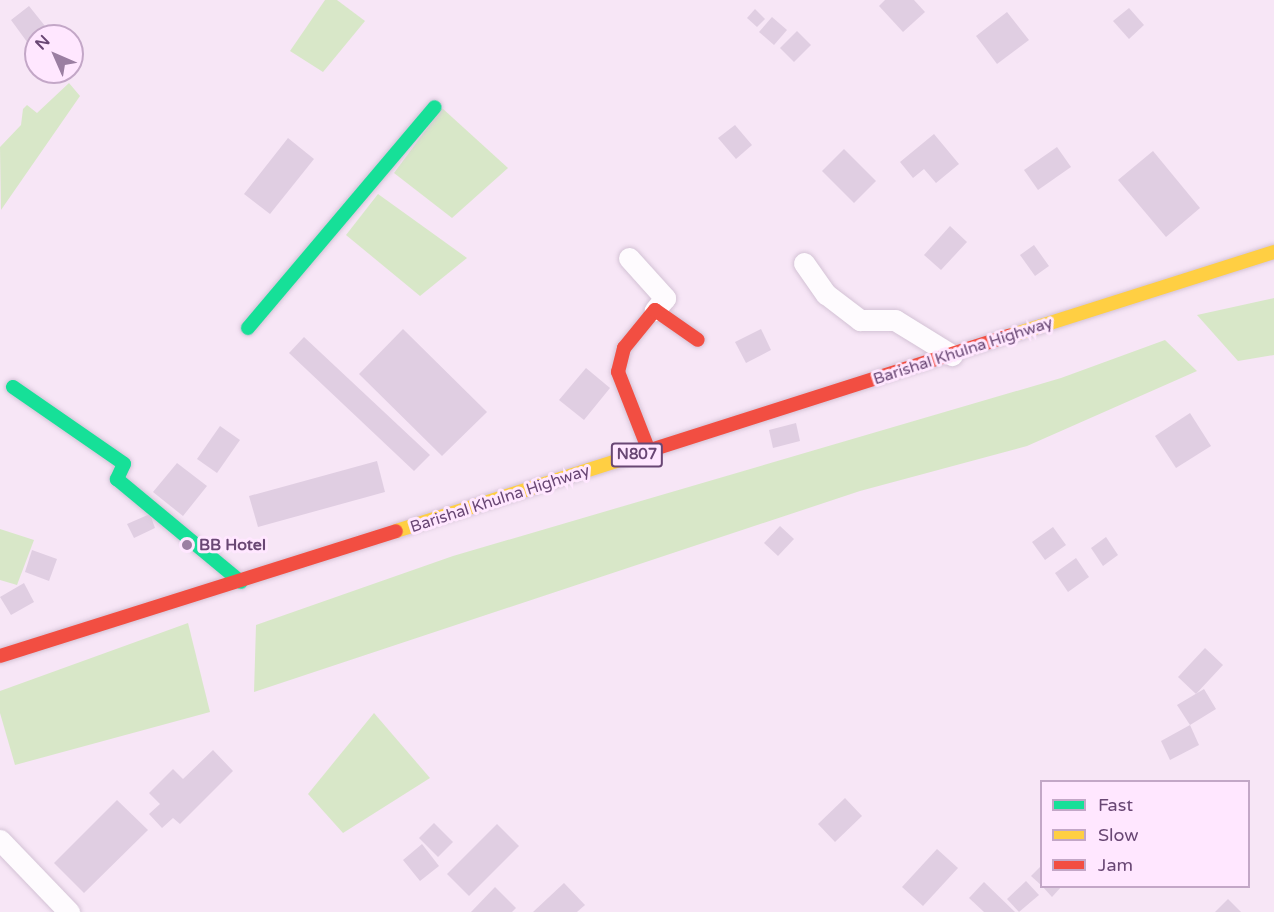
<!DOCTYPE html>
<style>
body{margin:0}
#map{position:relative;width:1274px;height:912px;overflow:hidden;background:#f7e6f6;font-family:"Varela Round",sans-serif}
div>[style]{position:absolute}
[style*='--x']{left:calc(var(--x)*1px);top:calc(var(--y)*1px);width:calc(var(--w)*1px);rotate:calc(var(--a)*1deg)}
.water>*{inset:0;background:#d8e7c8}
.building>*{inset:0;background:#e0cee2}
.roads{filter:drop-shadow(0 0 2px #d3c2d5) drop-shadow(0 0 2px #d3c2d5)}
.street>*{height:21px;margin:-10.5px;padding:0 10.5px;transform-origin:10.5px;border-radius:10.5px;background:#fefbfe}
.fast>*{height:14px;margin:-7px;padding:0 7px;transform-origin:7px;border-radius:7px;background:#16e098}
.slow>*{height:14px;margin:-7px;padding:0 7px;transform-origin:7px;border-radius:7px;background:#ffcf43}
.jam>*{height:14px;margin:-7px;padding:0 7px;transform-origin:7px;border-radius:7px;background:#f24e42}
.dots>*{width:16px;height:16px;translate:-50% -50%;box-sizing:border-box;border:3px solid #ffe7ff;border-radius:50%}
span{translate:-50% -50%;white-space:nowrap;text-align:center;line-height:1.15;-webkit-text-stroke:6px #ffe7ff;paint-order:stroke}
.shield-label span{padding:2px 4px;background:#ffe7ff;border:2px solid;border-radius:4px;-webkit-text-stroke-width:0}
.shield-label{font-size:15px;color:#694774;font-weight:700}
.street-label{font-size:16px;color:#694774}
.poi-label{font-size:16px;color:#694774;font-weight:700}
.left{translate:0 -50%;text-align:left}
.legend{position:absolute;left:1040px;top:780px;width:210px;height:108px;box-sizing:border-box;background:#ffe7ff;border:2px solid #c3a7c7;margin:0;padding:8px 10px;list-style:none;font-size:18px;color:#694774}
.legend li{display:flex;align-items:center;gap:12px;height:30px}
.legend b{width:30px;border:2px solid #c3a7c7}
.north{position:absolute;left:24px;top:24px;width:60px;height:60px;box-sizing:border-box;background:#ffe7ff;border:2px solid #c3a7c7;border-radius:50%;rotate:315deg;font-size:16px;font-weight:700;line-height:24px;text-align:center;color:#694774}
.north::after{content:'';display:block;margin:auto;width:21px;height:27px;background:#9b7fa2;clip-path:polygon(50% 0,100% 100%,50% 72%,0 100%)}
</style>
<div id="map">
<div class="water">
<i style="clip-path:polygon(325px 0,337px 0,365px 21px,323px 72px,290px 51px)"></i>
<i style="clip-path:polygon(69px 83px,80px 96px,1px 210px,0 147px,21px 125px,23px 109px,27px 105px,37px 113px)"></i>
<i style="clip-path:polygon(442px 108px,508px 168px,452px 218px,394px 173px)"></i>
<i style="clip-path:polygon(378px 194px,467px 258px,420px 296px,346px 235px)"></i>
<i style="clip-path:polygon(1274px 298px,1274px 355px,1238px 361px,1197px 315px)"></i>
<i style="clip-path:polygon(1165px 340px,1197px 371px,1027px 446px,860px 491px,254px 692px,256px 625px,453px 556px,1061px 378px)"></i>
<i style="clip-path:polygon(0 529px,34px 540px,17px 585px,0 580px)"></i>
<i style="clip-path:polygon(188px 623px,210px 712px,15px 765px,0 713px,0 691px)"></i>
<i style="clip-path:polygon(374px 713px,430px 778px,343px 833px,308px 794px)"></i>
</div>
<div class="building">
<i style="clip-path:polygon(885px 0,914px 0,925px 12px,903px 32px,879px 6px)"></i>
<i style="clip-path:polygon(29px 6px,49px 31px,36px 36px,30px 46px,11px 20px)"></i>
<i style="clip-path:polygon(1129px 8px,1144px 25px,1129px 39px,1113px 21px)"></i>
<i style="clip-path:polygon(755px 9px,765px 19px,757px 27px,747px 18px)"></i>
<i style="clip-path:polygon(1007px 12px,1029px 40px,997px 64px,976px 36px)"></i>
<i style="clip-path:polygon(772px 17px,787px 30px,774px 45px,759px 32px)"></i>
<i style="clip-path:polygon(797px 31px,811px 45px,794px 62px,780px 48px)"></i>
<i style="clip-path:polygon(735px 125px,752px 145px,736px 159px,718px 138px)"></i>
<i style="clip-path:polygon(934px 134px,959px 164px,936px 183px,924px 169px,913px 178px,900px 162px)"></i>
<i style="clip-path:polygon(288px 138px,314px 159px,270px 214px,244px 194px)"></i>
<i style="clip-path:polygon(1057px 147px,1071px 167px,1038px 190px,1024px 170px)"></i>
<i style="clip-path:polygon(844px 149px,876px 181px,854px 203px,822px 171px)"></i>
<i style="clip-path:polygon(1153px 151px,1200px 208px,1166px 237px,1118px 180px)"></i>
<i style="clip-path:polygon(950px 226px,967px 242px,941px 270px,924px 255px)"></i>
<i style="clip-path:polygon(1034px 245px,1049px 266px,1035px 276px,1020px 255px)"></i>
<i style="clip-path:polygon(403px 329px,487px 412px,442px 456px,359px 374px)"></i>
<i style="clip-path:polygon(761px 329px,771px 350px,746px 363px,735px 342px)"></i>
<i style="clip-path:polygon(304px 337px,430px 455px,414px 471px,289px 353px)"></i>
<i style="clip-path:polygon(586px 368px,610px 388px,584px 420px,559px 400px)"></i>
<i style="clip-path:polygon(1190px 413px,1211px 446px,1176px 468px,1155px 436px)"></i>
<i style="clip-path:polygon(796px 423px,800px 441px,773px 448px,769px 430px)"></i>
<i style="clip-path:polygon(220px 426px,240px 440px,217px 473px,197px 459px)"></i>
<i style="clip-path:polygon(377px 461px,385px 492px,258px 527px,249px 496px)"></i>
<i style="clip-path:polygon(177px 463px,207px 486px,183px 516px,153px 492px)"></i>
<i style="clip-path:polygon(150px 514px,155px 528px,134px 538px,127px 524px)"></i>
<i style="clip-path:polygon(780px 526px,794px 539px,778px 556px,764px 543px)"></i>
<i style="clip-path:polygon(1053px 527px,1066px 545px,1045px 560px,1032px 542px)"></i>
<i style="clip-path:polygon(1106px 537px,1118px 555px,1103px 566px,1091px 548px)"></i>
<i style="clip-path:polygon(32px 550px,57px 559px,49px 581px,25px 572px)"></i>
<i style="clip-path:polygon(1076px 558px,1089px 577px,1068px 592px,1055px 573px)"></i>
<i style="clip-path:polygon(24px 583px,34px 602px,11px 615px,0 597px)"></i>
<i style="clip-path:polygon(1205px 648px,1223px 665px,1196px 694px,1178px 677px)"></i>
<i style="clip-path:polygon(1204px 689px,1216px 709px,1190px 725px,1177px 705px)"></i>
<i style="clip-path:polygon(1190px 725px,1199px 745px,1170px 760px,1161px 741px)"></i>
<i style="clip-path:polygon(213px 750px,233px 771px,180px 824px,173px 818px,162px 828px,149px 814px,160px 804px,149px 793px,173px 769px,183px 779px)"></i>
<i style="clip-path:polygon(845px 798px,862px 816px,835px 842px,818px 824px)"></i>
<i style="clip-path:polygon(117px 800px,148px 830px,84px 893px,54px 863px)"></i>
<i style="clip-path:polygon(434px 823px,453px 842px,438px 857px,419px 838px)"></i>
<i style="clip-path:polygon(497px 824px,519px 846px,469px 896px,447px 874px)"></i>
<i style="clip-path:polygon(422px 844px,439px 866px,420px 881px,403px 860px)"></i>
<i style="clip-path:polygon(937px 849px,958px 868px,923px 906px,902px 887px)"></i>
<i style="clip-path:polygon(1042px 865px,1042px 886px,1031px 876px)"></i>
<i style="clip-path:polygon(1026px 881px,1039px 895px,1019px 912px,1007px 899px)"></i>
<i style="clip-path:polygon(984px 882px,1015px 912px,984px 912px,969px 898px)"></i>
<i style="clip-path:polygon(564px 883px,585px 905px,577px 912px,533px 912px)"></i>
<i style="clip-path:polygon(1042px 886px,1062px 886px,1052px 897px)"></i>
<i style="clip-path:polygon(495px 887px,516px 908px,512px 912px,471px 912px)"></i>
<i style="clip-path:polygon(1228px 899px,1241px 912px,1215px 912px)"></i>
</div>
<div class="roads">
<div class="street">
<i style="--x:629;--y:258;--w:54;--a:48"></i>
<i style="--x:665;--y:298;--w:16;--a:130"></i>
<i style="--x:804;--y:263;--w:38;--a:55"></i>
<i style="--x:826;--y:294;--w:43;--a:37.4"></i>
<i style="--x:860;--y:320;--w:35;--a:0"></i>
<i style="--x:895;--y:320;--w:67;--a:31.6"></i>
<i style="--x:0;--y:840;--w:100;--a:46.2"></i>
</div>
<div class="fast">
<i style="--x:248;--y:328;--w:289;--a:-49.8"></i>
<i style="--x:13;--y:387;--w:135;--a:34.7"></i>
<i style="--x:124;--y:464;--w:17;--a:115"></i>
<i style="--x:117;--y:479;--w:161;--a:39.7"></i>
</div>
<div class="slow">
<i style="--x:1009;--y:336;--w:278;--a:-17.6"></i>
<i style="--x:396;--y:531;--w:248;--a:-17.6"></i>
</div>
<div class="jam">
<i style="--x:649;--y:451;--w:85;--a:-111.4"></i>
<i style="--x:618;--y:372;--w:25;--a:-76"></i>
<i style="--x:624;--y:348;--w:49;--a:-50.8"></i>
<i style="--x:655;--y:310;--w:52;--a:34.9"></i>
<i style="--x:632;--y:456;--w:396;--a:-17.7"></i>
<i style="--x:0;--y:656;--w:415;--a:-17.5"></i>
</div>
</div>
<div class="dots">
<i style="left:187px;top:545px;background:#9b7fa2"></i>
</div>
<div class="shield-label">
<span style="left:637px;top:455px">N807</span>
</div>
<div class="street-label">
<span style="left:963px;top:351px;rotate:-18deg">Barishal Khulna Highway</span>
<span style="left:500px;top:499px;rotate:-18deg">Barishal Khulna Highway</span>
</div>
<div class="poi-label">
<span class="left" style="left:199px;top:545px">BB Hotel</span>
</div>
<ul class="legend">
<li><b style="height:8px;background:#16e098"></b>Fast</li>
<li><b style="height:8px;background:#ffcf43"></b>Slow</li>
<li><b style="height:8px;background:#f24e42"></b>Jam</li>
</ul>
<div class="north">N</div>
</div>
